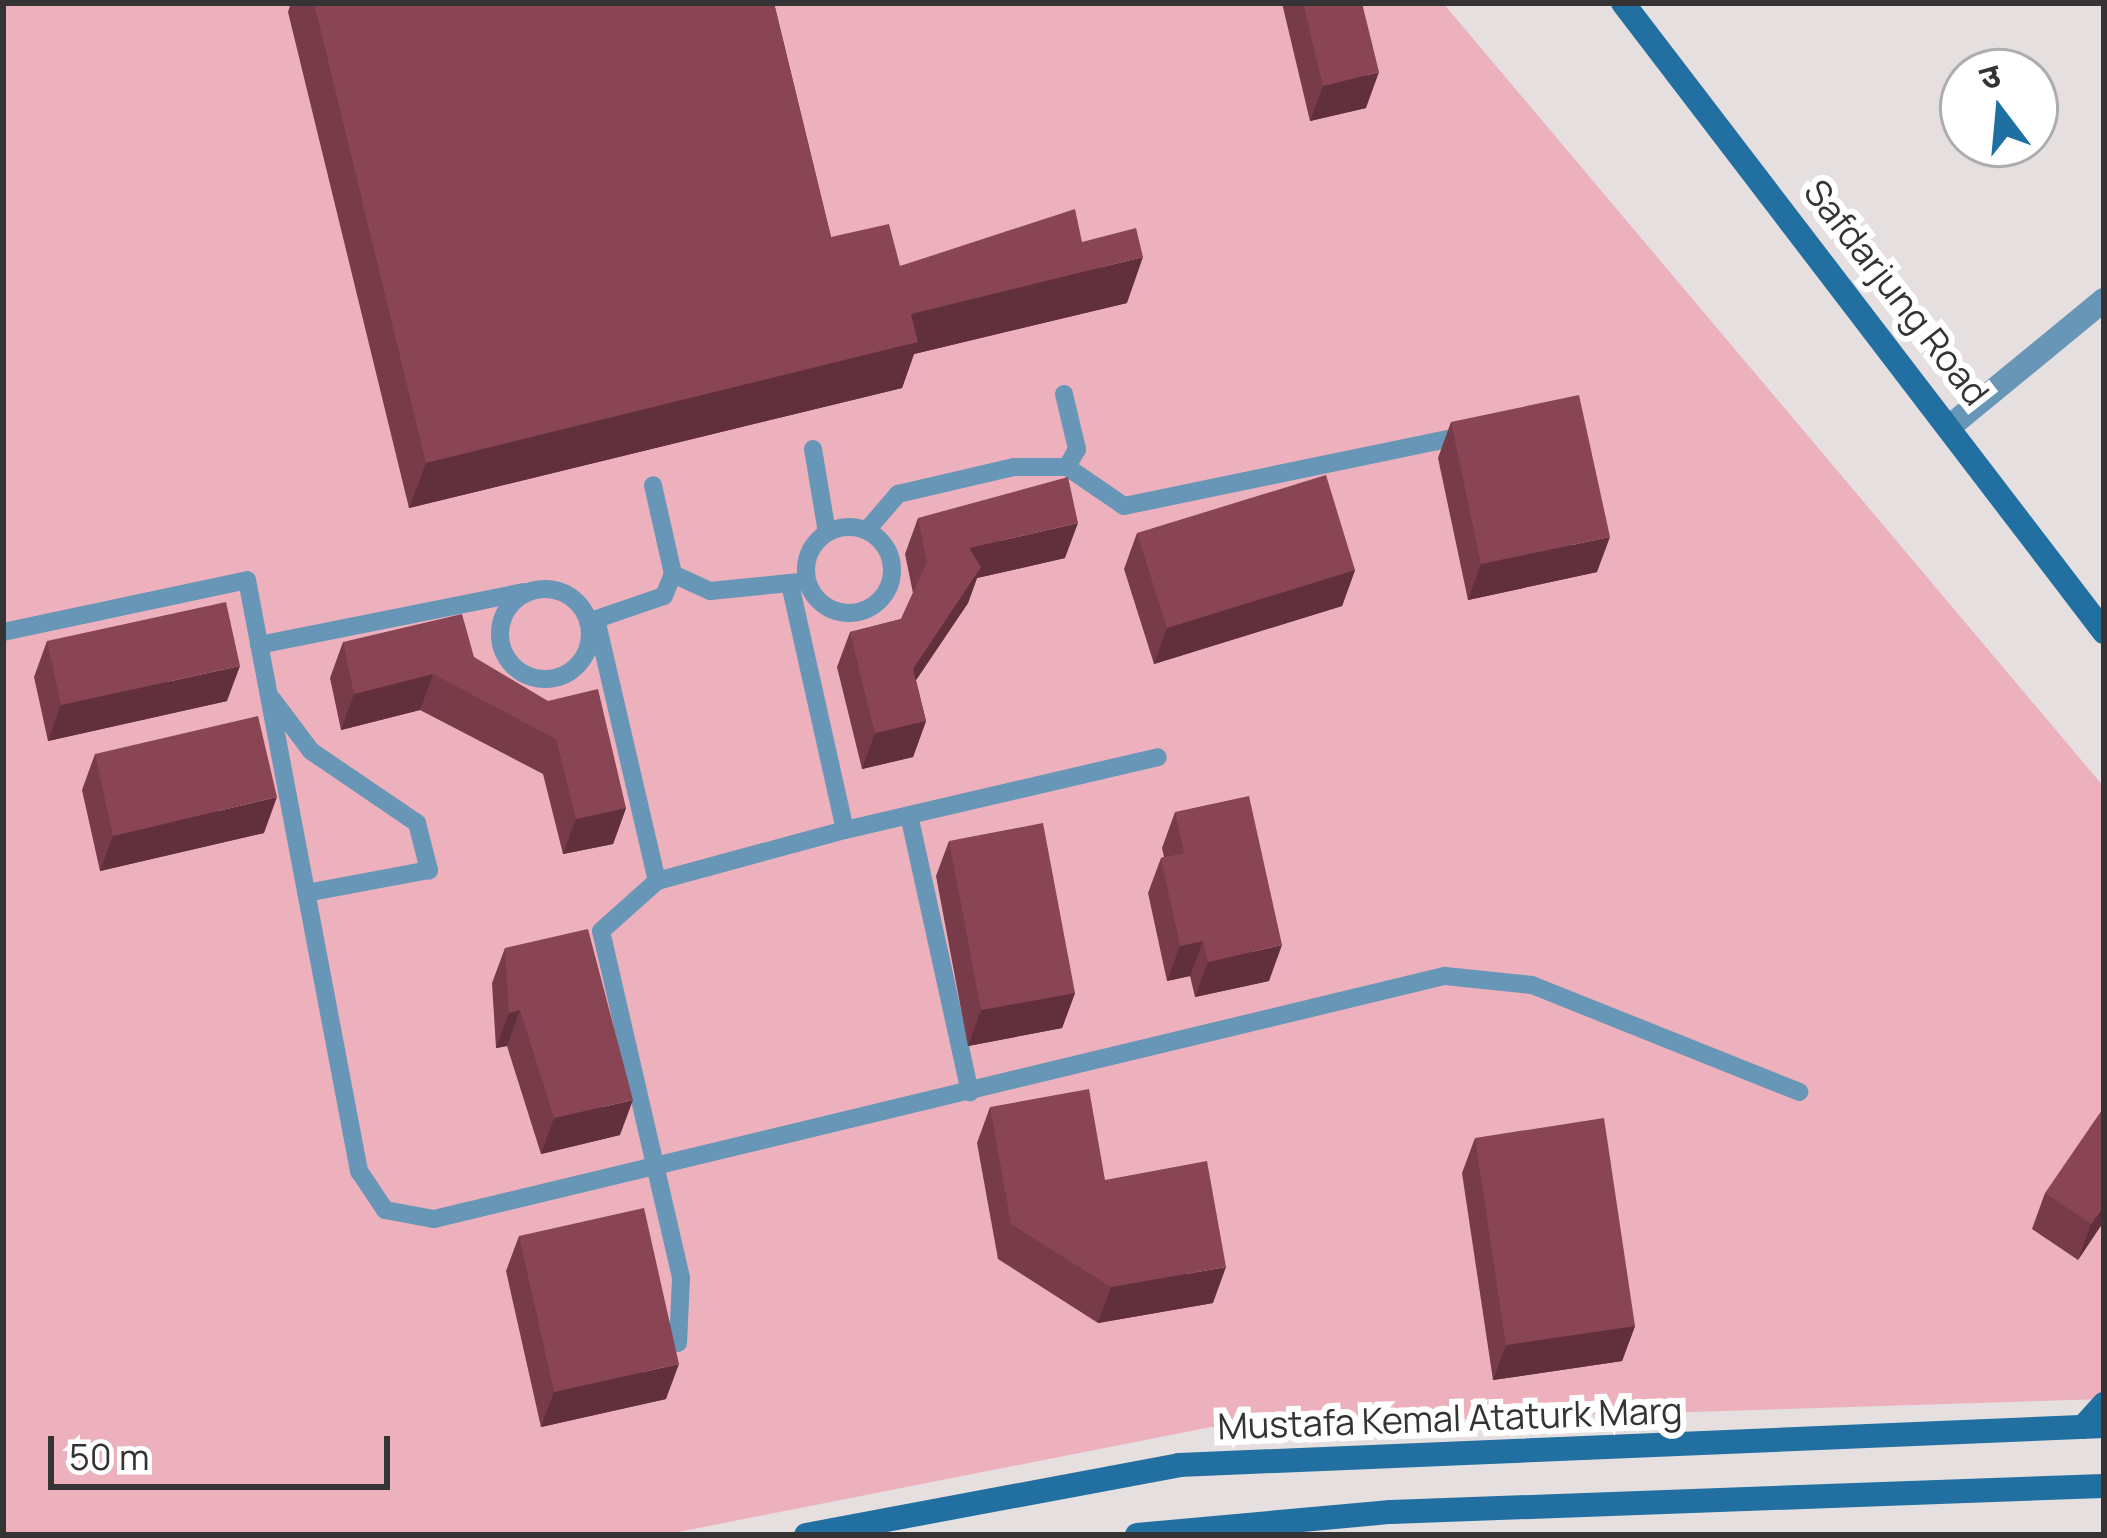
<!DOCTYPE html>
<meta charset="utf-8">
<style>
body{margin:0}
#map{position:relative;width:2107px;height:1538px;overflow:hidden;background:#e6dfe0;font-family:Manrope,"Noto Sans Devanagari",sans-serif}
div>[style]{position:absolute}
[style*='--x']{left:calc(var(--x)*1px);top:calc(var(--y)*1px);width:calc(var(--w)*1px);rotate:calc(var(--a)*1deg)}
.green>*{inset:0;background:#ecb1bc}
.service>*{height:18px;margin:-9px;padding:0 9px;transform-origin:9px;border-radius:9px;background:#6896b7}
.service>.ring{margin:-9px;padding:0;box-sizing:content-box;background:none;border:18px solid #6896b7;border-radius:50%}
.minor>*{height:24px;margin:-12px;padding:0 12px;transform-origin:12px;border-radius:12px;background:#6896b7}
.secondary>*{height:24px;margin:-12px;padding:0 12px;transform-origin:12px;border-radius:12px;background:#2170a1}
.wall>*{inset:0;background:#773b49}
.shaded-wall>*{inset:0;background:#61303c}
.building>*{inset:0;background:#8a4555}
span{translate:-50% -50%;white-space:nowrap;text-align:center;line-height:1.15;-webkit-text-stroke:12px #fff;paint-order:stroke}
.street-label{font-size:36px;color:#353333}
.frame{position:absolute;inset:0;border:6px solid #353333;pointer-events:none}
.north{position:absolute;left:1939px;top:48px;width:120px;height:120px;box-sizing:border-box;background:#fff;border:3px solid #aeadad;border-radius:50%;rotate:344deg;font-size:33px;font-weight:700;line-height:48px;text-align:center;color:#353333}
.north::after{content:'';display:block;margin:auto;width:42px;height:54px;background:#1d70a1;clip-path:polygon(50% 0,100% 100%,50% 72%,0 100%)}
.scale{position:absolute;left:48px;top:1436px;width:342px;height:54px;box-sizing:border-box;border:6px solid #353333;border-top:0;padding-left:15px;font-size:36px;line-height:42px;white-space:nowrap;color:#353333;-webkit-text-stroke:9px #fff;paint-order:stroke}
</style>
<div id="map">
<div class="green">
<i style="clip-path:polygon(3px 3px,1443px 3px,2104px 787px,2104px 1399px,1211px 1427px,663px 1535px,3px 1535px)"></i>
</div>
<div class="service">
<i style="--x:1064;--y:394;--w:57;--a:76.7"></i>
<i style="--x:1077;--y:449;--w:21;--a:119"></i>
<i style="--x:813;--y:449;--w:85;--a:80.5"></i>
<i class="ring" style="left:806px;top:527px;width:68px;height:68px"></i>
<i style="--x:867;--y:530;--w:48;--a:-49.3"></i>
<i style="--x:898;--y:494;--w:119;--a:-13.1"></i>
<i style="--x:1014;--y:467;--w:53;--a:0"></i>
<i style="--x:1067;--y:467;--w:69;--a:34.4"></i>
<i style="--x:1124;--y:506;--w:349;--a:-11.7"></i>
<i style="--x:673;--y:574;--w:41;--a:24.7"></i>
<i style="--x:710;--y:591;--w:90;--a:-5.7"></i>
<i class="ring" style="left:500px;top:589px;width:72px;height:72px"></i>
<i style="--x:596;--y:619;--w:269;--a:76.9"></i>
<i style="--x:657;--y:881;--w:195;--a:-15.2"></i>
<i style="--x:845;--y:830;--w:253;--a:-102.6"></i>
<i style="--x:588;--y:622;--w:80;--a:-18.9"></i>
<i style="--x:664;--y:596;--w:24;--a:-68"></i>
<i style="--x:673;--y:574;--w:91;--a:-102.7"></i>
<i style="--x:3;--y:632;--w:249;--a:-12"></i>
<i style="--x:247;--y:580;--w:602;--a:79.27"></i>
<i style="--x:359;--y:1171;--w:47;--a:56.3"></i>
<i style="--x:385;--y:1210;--w:50;--a:10.4"></i>
<i style="--x:434;--y:1219;--w:1040;--a:-13.52"></i>
<i style="--x:1445;--y:976;--w:87;--a:5.9"></i>
<i style="--x:1532;--y:985;--w:288;--a:21.8"></i>
<i style="--x:259;--y:645;--w:271;--a:-11.3"></i>
<i style="--x:272;--y:699;--w:65;--a:53.1"></i>
<i style="--x:311;--y:751;--w:128;--a:34.2"></i>
<i style="--x:417;--y:823;--w:49;--a:75.7"></i>
<i style="--x:429;--y:870;--w:125;--a:169.4"></i>
<i style="--x:909;--y:815;--w:284;--a:77.6"></i>
<i style="--x:845;--y:830;--w:321;--a:-13.1"></i>
<i style="--x:657;--y:881;--w:75;--a:138.2"></i>
<i style="--x:601;--y:931;--w:356;--a:77"></i>
<i style="--x:681;--y:1278;--w:65;--a:92.6"></i>
</div>
<div class="minor">
<i style="--x:1954;--y:423;--w:194;--a:-39.4"></i>
</div>
<div class="secondary">
<i style="--x:1623;--y:3;--w:792;--a:52.59"></i>
<i style="--x:2083;--y:1427;--w:31;--a:-48"></i>
<i style="--x:806;--y:1535;--w:380;--a:-10.6"></i>
<i style="--x:1179;--y:1465;--w:926;--a:-2.41"></i>
<i style="--x:1137;--y:1535;--w:255;--a:-5.2"></i>
<i style="--x:1391;--y:1512;--w:713;--a:-2.09"></i>
</div>
<div class="wall">
<i style="clip-path:polygon(291px 3px,774px 3px,831px 237px,900px 266px,1082px 242px,1127px 303px,914px 354px,902px 388px,409px 508px,288px 12px)"></i>
<i style="clip-path:polygon(1282px 3px,1362px 3px,1366px 108px,1310px 121px)"></i>
<i style="clip-path:polygon(1451px 422px,1597px 572px,1468px 600px,1438px 458px)"></i>
<i style="clip-path:polygon(918px 518px,1065px 558px,977px 578px,968px 603px,916px 680px,926px 721px,913px 757px,862px 769px,837px 667px,850px 632px,901px 619px,913px 593px,905px 554px)"></i>
<i style="clip-path:polygon(1137px 533px,1355px 570px,1342px 606px,1154px 664px,1124px 569px)"></i>
<i style="clip-path:polygon(47px 641px,227px 701px,48px 741px,34px 677px)"></i>
<i style="clip-path:polygon(343px 642px,474px 657px,626px 808px,613px 844px,563px 854px,543px 774px,420px 710px,341px 730px,330px 678px)"></i>
<i style="clip-path:polygon(95px 754px,264px 833px,100px 871px,82px 790px)"></i>
<i style="clip-path:polygon(1175px 812px,1269px 981px,1195px 997px,1190px 976px,1167px 981px,1148px 893px,1161px 858px,1164px 857px,1162px 848px)"></i>
<i style="clip-path:polygon(949px 841px,1075px 993px,1062px 1028px,968px 1046px,936px 876px)"></i>
<i style="clip-path:polygon(505px 948px,620px 1135px,541px 1154px,507px 1046px,496px 1048px,492px 983px)"></i>
<i style="clip-path:polygon(990px 1107px,1105px 1180px,1213px 1303px,1098px 1323px,998px 1259px,977px 1143px)"></i>
<i style="clip-path:polygon(1475px 1138px,1635px 1326px,1622px 1361px,1493px 1380px,1462px 1173px)"></i>
<i style="clip-path:polygon(2045px 1193px,2104px 1221px,2078px 1260px,2032px 1229px)"></i>
<i style="clip-path:polygon(519px 1236px,666px 1399px,541px 1427px,506px 1271px)"></i>
</div>
<div class="shaded-wall">
<i style="clip-path:polygon(1379px 72px,1366px 108px,1310px 121px,1323px 86px)"></i>
<i style="clip-path:polygon(1143px 257px,1127px 303px,914px 354px,902px 388px,409px 508px,426px 463px,911px 314px)"></i>
<i style="clip-path:polygon(1078px 523px,1065px 558px,977px 578px,968px 603px,900px 704px,913px 669px,969px 548px)"></i>
<i style="clip-path:polygon(1610px 537px,1597px 572px,1468px 600px,1481px 564px)"></i>
<i style="clip-path:polygon(1355px 570px,1342px 606px,1154px 664px,1167px 628px)"></i>
<i style="clip-path:polygon(240px 666px,227px 701px,48px 741px,61px 705px)"></i>
<i style="clip-path:polygon(433px 674px,420px 710px,341px 730px,354px 694px)"></i>
<i style="clip-path:polygon(926px 721px,913px 757px,862px 769px,875px 733px)"></i>
<i style="clip-path:polygon(277px 797px,264px 833px,100px 871px,113px 836px)"></i>
<i style="clip-path:polygon(626px 808px,613px 844px,563px 854px,576px 819px)"></i>
<i style="clip-path:polygon(1203px 941px,1190px 976px,1167px 981px,1180px 946px)"></i>
<i style="clip-path:polygon(1282px 945px,1269px 981px,1195px 997px,1208px 962px)"></i>
<i style="clip-path:polygon(1075px 993px,1062px 1028px,968px 1046px,981px 1010px)"></i>
<i style="clip-path:polygon(520px 1010px,507px 1046px,496px 1048px,509px 1013px)"></i>
<i style="clip-path:polygon(633px 1100px,620px 1135px,541px 1154px,554px 1118px)"></i>
<i style="clip-path:polygon(2104px 1205px,2104px 1221px,2078px 1260px,2091px 1224px)"></i>
<i style="clip-path:polygon(1226px 1267px,1213px 1303px,1098px 1323px,1111px 1287px)"></i>
<i style="clip-path:polygon(1635px 1326px,1622px 1361px,1493px 1380px,1506px 1345px)"></i>
<i style="clip-path:polygon(679px 1364px,666px 1399px,541px 1427px,554px 1392px)"></i>
</div>
<div class="building">
<i style="clip-path:polygon(314px 3px,774px 3px,831px 237px,889px 224px,900px 266px,1075px 209px,1082px 242px,1136px 228px,1143px 257px,911px 314px,918px 342px,426px 463px)"></i>
<i style="clip-path:polygon(1303px 3px,1362px 3px,1379px 72px,1323px 86px)"></i>
<i style="clip-path:polygon(1579px 395px,1610px 537px,1481px 564px,1451px 422px)"></i>
<i style="clip-path:polygon(1326px 475px,1355px 570px,1167px 628px,1137px 533px)"></i>
<i style="clip-path:polygon(1068px 477px,1078px 523px,969px 548px,981px 567px,913px 669px,926px 721px,875px 733px,850px 632px,901px 619px,927px 562px,918px 518px)"></i>
<i style="clip-path:polygon(226px 602px,240px 666px,61px 705px,47px 641px)"></i>
<i style="clip-path:polygon(462px 614px,474px 657px,548px 701px,598px 689px,626px 808px,576px 819px,556px 739px,433px 674px,354px 694px,343px 642px)"></i>
<i style="clip-path:polygon(258px 716px,277px 797px,113px 836px,95px 754px)"></i>
<i style="clip-path:polygon(1249px 796px,1282px 945px,1208px 962px,1203px 941px,1180px 946px,1161px 858px,1184px 853px,1175px 812px)"></i>
<i style="clip-path:polygon(1043px 823px,1075px 993px,981px 1010px,949px 841px)"></i>
<i style="clip-path:polygon(588px 929px,633px 1100px,554px 1118px,520px 1010px,509px 1013px,505px 948px)"></i>
<i style="clip-path:polygon(1089px 1089px,1105px 1180px,1207px 1161px,1226px 1267px,1111px 1287px,1011px 1224px,990px 1107px)"></i>
<i style="clip-path:polygon(2104px 1107px,2104px 1205px,2091px 1224px,2045px 1193px)"></i>
<i style="clip-path:polygon(1604px 1118px,1635px 1326px,1506px 1345px,1475px 1138px)"></i>
<i style="clip-path:polygon(644px 1208px,679px 1364px,554px 1392px,519px 1236px)"></i>
</div>
<div class="street-label">
<span style="left:1897px;top:292px;rotate:52deg">Safdarjung Road</span>
<span style="left:1450px;top:1418px;rotate:-2deg">Mustafa Kemal Ataturk Marg</span>
</div>
<div class="frame"></div>
<div class="north">उ</div>
<div class="scale">50 m</div>
</div>
